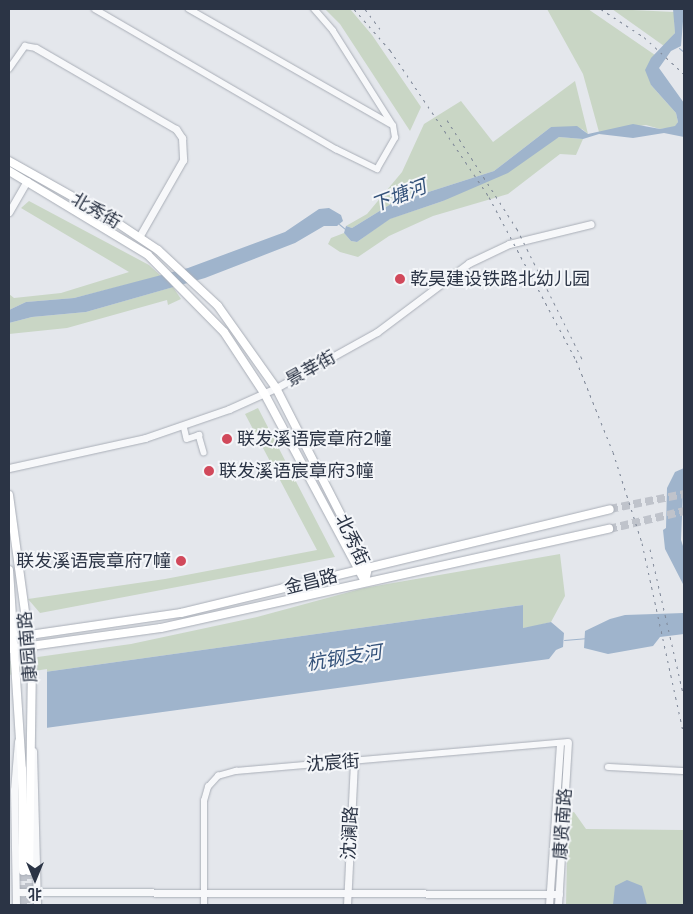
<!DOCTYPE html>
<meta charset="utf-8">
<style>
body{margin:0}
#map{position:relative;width:693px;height:914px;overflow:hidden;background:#e4e7ec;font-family:"IBM Plex Sans","Noto Sans SC",sans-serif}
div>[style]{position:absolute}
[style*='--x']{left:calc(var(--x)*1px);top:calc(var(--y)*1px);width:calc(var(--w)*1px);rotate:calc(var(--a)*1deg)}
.green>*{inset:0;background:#c9d6c5}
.water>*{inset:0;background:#9fb4cc}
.pier>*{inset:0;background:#e4e7ec}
.stream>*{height:1px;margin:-0.5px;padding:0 0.5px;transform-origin:0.5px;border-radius:0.5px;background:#9fb4cc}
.secondary-tunnel>*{height:8px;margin-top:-4px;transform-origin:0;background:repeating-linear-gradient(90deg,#bfc3cb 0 8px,transparent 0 12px)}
.roads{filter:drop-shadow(0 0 1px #a9aeb7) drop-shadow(0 0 1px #a9aeb7)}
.minor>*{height:5.5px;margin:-2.75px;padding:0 2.75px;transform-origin:2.75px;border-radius:2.75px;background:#f7f8fa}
.tertiary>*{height:7px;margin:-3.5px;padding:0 3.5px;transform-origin:3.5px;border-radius:3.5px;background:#f7f8fa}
.secondary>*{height:8px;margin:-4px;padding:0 4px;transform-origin:4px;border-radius:4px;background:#fff}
.rail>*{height:1px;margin-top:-0.5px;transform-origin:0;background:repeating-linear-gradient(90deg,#7d8696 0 2.5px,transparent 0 7.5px)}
.dots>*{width:14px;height:14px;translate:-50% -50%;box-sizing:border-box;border:2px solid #f4f6f9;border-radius:50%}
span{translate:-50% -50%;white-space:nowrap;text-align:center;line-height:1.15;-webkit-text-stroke:4px #f4f6f9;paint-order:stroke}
.street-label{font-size:18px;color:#2b3445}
.poi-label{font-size:18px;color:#2b3445}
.left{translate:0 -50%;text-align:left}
.right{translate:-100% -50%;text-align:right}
.water-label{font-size:19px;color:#34527a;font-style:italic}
.frame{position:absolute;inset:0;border:10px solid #2b3445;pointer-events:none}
.north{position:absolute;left:10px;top:854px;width:50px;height:50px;-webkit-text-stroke:4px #f4f6f9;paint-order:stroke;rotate:180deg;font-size:14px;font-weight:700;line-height:20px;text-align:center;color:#2b3445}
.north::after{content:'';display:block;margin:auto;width:18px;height:22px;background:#2b3445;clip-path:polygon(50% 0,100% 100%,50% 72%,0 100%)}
</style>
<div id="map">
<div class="green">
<i style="clip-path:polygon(325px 9px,350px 9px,372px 35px,421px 107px,410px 131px,340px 24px)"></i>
<i style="clip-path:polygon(547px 9px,588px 9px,655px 55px,651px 59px,651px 85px,676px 113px,678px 122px,675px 127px,660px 129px,646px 125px,599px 132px,583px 74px)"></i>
<i style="clip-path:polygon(612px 9px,674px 12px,675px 33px,664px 46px)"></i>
<i style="clip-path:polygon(575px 81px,588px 134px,582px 129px,551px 127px,494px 171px,391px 204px,352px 228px,346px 226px,367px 214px,402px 172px,424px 124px,461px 101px,493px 142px)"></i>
<i style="clip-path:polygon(559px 137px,583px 139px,576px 155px,560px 154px,508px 194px,433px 216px,389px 236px,358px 257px,340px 252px,328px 244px,331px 238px,344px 233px,351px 241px,357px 242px,389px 219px,443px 201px)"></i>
<i style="clip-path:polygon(29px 201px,149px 265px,161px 276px,74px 298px,26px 302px,9px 310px,9px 294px,14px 298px,61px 293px,129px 272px,21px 208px)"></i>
<i style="clip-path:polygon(173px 287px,181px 299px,168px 305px,167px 300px,67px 328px,9px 334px,9px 323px,32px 317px,86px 312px)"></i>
<i style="clip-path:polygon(258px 408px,335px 557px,40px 613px,28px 599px,165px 579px,317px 550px,245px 414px)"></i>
<i style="clip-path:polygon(560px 554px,565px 596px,551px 622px,532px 627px,523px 628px,523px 605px,9px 677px,9px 661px,131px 644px,257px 617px,364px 588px)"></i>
<i style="clip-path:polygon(574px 812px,586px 829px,684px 830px,684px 905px,566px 905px,568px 814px)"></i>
</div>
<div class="water">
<i style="clip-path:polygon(673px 9px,684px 9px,681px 46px,671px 51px,659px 68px,684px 103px,684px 137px,664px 133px,633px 138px,599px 134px,583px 139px,559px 137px,508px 173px,443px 201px,390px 219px,357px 242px,351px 241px,344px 233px,346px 226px,352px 228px,391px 204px,494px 171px,551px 127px,577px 126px,588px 134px,633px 124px,660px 129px,675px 126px,678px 122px,676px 113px,651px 85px,645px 70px,651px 58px,675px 33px)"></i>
<i style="clip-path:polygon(329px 208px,341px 215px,343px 221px,337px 226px,324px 226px,295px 243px,205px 278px,86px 312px,32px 317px,9px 323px,9px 310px,26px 302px,74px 298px,188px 268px,285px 232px,319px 209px)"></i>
<i style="clip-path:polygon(684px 468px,681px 540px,684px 549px,684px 586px,665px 549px,663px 530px,666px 528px,667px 488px,675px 472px)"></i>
<i style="clip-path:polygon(523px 605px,523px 628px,551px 622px,564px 633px,563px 647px,556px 650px,549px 659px,9px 733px,9px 677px)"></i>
<i style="clip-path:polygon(684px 613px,684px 634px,660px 637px,653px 646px,608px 654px,584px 648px,585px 631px,610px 619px,625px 615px)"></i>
<i style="clip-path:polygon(627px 880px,642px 886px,647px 905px,613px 905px,615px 886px)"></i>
</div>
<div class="pier">
<i style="clip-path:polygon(47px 669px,47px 732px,9px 736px,9px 675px)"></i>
</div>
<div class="stream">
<i style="--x:679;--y:48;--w:6;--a:39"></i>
<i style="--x:339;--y:224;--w:8;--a:40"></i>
<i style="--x:564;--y:640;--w:21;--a:-5"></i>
</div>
<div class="secondary-tunnel">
<i style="--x:610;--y:509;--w:76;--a:-11.5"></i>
<i style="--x:609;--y:529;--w:77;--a:-13.5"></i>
<i style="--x:29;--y:871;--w:34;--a:90"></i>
<i style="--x:23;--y:905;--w:34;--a:-90"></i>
</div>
<div class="roads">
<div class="minor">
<i style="--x:95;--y:9;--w:279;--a:30.2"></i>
<i style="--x:336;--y:149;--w:46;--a:26"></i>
<i style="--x:377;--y:169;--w:36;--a:-60"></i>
<i style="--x:395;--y:138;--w:12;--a:-99"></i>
<i style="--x:393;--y:126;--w:112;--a:-122.3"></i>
<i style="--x:333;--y:31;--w:29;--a:-131"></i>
<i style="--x:189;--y:9;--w:232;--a:29.7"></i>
<i style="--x:9;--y:69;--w:28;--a:-55"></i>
<i style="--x:25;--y:46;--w:11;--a:10"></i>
<i style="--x:184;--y:426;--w:13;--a:77"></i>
<i style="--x:187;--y:439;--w:13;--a:-18"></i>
<i style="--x:199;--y:435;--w:18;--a:74"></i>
<i style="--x:608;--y:767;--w:76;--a:3"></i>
<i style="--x:204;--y:905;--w:104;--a:-90"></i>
<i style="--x:204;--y:801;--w:15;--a:-74"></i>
<i style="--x:208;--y:787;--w:15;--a:-48"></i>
<i style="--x:218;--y:776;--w:19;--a:-16"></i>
<i style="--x:236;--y:771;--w:333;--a:-5"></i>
</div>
<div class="tertiary">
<i style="--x:36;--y:48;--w:162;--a:30.1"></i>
<i style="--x:176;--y:129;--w:11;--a:56"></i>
<i style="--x:182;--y:138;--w:22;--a:87"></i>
<i style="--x:183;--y:160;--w:89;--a:119.7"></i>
<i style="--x:9;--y:212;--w:36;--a:-60"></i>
<i style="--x:9;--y:468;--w:139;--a:-12.4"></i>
<i style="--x:145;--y:438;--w:89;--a:-19"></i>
<i style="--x:229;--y:409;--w:51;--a:-24.1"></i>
<i style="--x:276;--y:388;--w:115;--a:-29"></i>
<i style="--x:377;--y:332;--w:115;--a:-36.9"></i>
<i style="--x:469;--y:263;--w:44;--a:-25.4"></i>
<i style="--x:509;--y:244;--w:84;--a:-13.7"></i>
<i style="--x:33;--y:751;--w:154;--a:88.5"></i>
<i style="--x:16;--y:892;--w:543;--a:0.21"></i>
<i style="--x:16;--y:905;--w:115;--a:-91"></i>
<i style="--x:14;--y:790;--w:49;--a:-85.3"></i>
<i style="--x:347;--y:905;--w:144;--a:-87.2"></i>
<i style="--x:549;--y:905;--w:162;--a:-86.1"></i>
<i style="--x:558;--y:905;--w:163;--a:-86.5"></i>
</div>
<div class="secondary">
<i style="--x:9;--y:161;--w:112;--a:29.3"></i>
<i style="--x:107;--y:216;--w:61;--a:33.7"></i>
<i style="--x:158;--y:250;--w:82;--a:43"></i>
<i style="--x:218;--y:306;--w:100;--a:54.7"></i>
<i style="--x:276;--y:388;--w:202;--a:62.9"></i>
<i style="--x:368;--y:568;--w:13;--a:103"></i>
<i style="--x:9;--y:171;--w:162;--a:31.1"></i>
<i style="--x:148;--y:255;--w:108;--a:45.4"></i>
<i style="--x:224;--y:332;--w:73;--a:56.7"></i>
<i style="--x:264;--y:393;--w:213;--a:61.8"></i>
<i style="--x:9;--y:495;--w:169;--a:82.2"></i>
<i style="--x:32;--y:662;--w:209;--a:90.8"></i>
<i style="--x:9;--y:570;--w:199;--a:86.3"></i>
<i style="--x:22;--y:769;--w:102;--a:89.4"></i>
<i style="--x:9;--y:638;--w:174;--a:-8.3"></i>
<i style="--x:181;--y:613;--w:441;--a:-13.6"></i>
<i style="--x:9;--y:649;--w:153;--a:-7.9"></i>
<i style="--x:161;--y:628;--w:459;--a:-12.5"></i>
</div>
</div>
<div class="rail">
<i style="--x:354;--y:9;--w:55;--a:48.7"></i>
<i style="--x:390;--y:50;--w:177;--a:56"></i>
<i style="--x:489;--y:197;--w:185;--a:61.9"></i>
<i style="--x:576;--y:360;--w:99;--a:68.1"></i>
<i style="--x:613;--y:452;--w:96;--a:72.3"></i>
<i style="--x:642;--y:543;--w:198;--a:77.7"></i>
<i style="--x:365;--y:9;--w:25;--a:53"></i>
<i style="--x:601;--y:9;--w:51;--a:33.1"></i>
<i style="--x:644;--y:37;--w:54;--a:42.8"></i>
<i style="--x:447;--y:120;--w:130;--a:57.3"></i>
<i style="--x:517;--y:229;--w:150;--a:63.4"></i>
<i style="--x:650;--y:549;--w:153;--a:77.1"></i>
</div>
<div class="dots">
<i style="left:400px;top:279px;background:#d1495b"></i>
<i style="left:227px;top:439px;background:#d1495b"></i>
<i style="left:209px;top:471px;background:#d1495b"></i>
<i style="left:181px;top:561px;background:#d1495b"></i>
</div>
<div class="street-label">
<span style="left:96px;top:211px;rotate:30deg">北秀街</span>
<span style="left:311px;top:369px;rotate:-29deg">景莘街</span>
<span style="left:352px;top:540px;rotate:65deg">北秀街</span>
<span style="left:311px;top:582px;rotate:-14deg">金昌路</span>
<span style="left:28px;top:647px;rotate:-95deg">康园南路</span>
<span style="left:333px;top:763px;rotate:-4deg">沈宸街</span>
<span style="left:563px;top:824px;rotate:-86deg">康贤南路</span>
<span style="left:350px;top:833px;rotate:-87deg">沈澜路</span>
</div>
<div class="poi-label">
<span class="left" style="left:410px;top:279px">乾昊建设铁路北幼儿园</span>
<span class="left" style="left:237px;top:439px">联发溪语宸章府2幢</span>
<span class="left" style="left:219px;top:471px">联发溪语宸章府3幢</span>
<span class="right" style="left:171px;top:561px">联发溪语宸章府7幢</span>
</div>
<div class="water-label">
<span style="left:399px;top:196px;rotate:-21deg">下塘河</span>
<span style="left:344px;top:658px;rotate:-9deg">杭钢支河</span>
</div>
<div class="frame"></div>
<div class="north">北</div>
</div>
